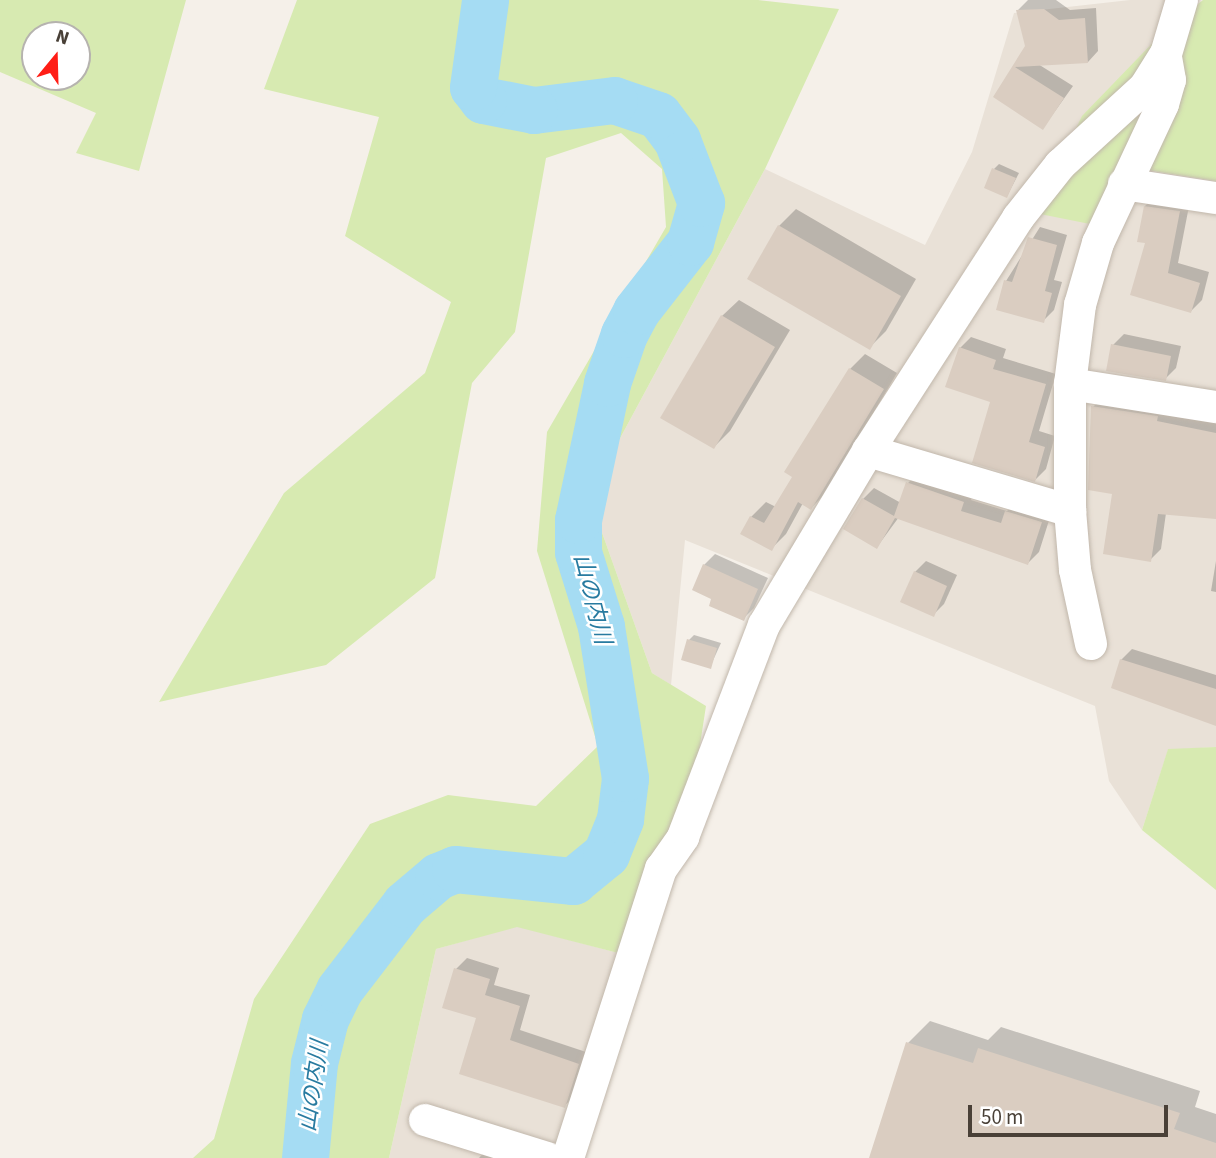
<!DOCTYPE html>
<meta charset="utf-8">
<style>
body{margin:0}
#map{position:relative;width:1216px;height:1158px;overflow:hidden;background:#f5f0e9;font-family:"Source Sans 3","Noto Sans JP",sans-serif}
div>[style]{position:absolute}
[style*='--x']{left:calc(var(--x)*1px);top:calc(var(--y)*1px);width:calc(var(--w)*1px);rotate:calc(var(--a)*1deg)}
.residential>*{inset:0;background:#e9e1d7}
.green>*{inset:0;background:#d7eab1}
.shadow>*{inset:0;background:#0003}
.river>*{height:47px;margin:-23.5px;padding:0 23.5px;transform-origin:23.5px;border-radius:23.5px;background:#a5dcf3}
.building>*{inset:0;background:#dacdc1}
.roads{filter:drop-shadow(0 0 2px #c1b7ab) drop-shadow(0 0 2px #c1b7ab)}
.minor>*{height:32px;margin:-16px;padding:0 16px;transform-origin:16px;border-radius:16px;background:#fff}
span{translate:-50% -50%;white-space:nowrap;text-align:center;line-height:1.15;-webkit-text-stroke:5px #fff;paint-order:stroke}
.water-label{font-size:23px;color:#287ba0;font-style:italic}
.north{position:absolute;left:21px;top:21px;width:70px;height:70px;box-sizing:border-box;background:#fff;border:2px solid #b6b3af;border-radius:50%;rotate:19deg;font-size:19px;font-weight:700;line-height:28px;text-align:center;color:#494037}
.north::after{content:'';display:block;margin:auto;width:24px;height:32px;background:#ff1e16;clip-path:polygon(50% 0,100% 100%,50% 72%,0 100%)}
.scale{position:absolute;left:968px;top:1105px;width:200px;height:32px;box-sizing:border-box;border:4px solid #494037;border-top:0;padding-left:9px;font-size:21px;line-height:24px;white-space:nowrap;color:#494037;-webkit-text-stroke:5px #fff;paint-order:stroke}
</style>
<div id="map">
<div class="residential">
<i style="clip-path:polygon(1130px 0,1171px 0,1140px 169px,1216px 181px,1216px 747px,1168px 750px,1142px 830px,1109px 781px,1095px 706px,685px 540px,671px 685px,652px 673px,589px 496px,765px 169px,925px 245px,972px 152px,1014px 13px)"></i>
<i style="clip-path:polygon(517px 926px,622px 954px,558px 1158px,389px 1158px,436px 949px)"></i>
</div>
<div class="green">
<i style="clip-path:polygon(evenodd,0 0,186px 0,139px 171px,76px 153px,96px 113px,0 72px,0 0,35px 35px,77px 35px,77px 77px,35px 77px,35px 35px)"></i>
<i style="clip-path:polygon(297px 0,758px 0,839px 9px,765px 169px,589px 496px,652px 673px,706px 706px,695px 777px,622px 954px,517px 927px,436px 949px,389px 1158px,193px 1158px,214px 1139px,254px 999px,370px 824px,448px 795px,536px 806px,598px 746px,537px 551px,547px 432px,666px 227px,662px 169px,621px 133px,546px 158px,515px 332px,472px 383px,435px 578px,326px 665px,159px 702px,284px 493px,425px 373px,451px 302px,345px 236px,379px 117px,264px 89px)"></i>
<i style="clip-path:polygon(1203px 0,1216px 0,1216px 181px,1140px 169px,1090px 224px,1035px 213px,1082px 116px,1167px 28px)"></i>
<i style="clip-path:polygon(1216px 747px,1216px 890px,1142px 830px,1168px 749px)"></i>
</div>
<div class="shadow">
<i style="clip-path:polygon(1028px 0,1056px 0,1070px 10px,1096px 8px,1098px 51px,1088px 62px,1038px 64px,1073px 86px,1043px 128px,995px 97px,1027px 47px,1018px 10px)"></i>
<i style="clip-path:polygon(999px 164px,1019px 173px,1007px 196px,994px 169px)"></i>
<i style="clip-path:polygon(1156px 195px,1190px 201px,1178px 263px,1209px 272px,1202px 300px,1191px 311px,1147px 242px,1145px 206px)"></i>
<i style="clip-path:polygon(796px 209px,916px 279px,886px 331px,869px 348px,779px 226px)"></i>
<i style="clip-path:polygon(1040px 227px,1067px 235px,1054px 280px,1062px 282px,1054px 310px,1043px 321px,1006px 281px)"></i>
<i style="clip-path:polygon(739px 300px,790px 330px,730px 431px,714px 447px,722px 316px)"></i>
<i style="clip-path:polygon(1124px 334px,1181px 346px,1176px 368px,1165px 379px,1113px 345px)"></i>
<i style="clip-path:polygon(971px 337px,1006px 349px,1003px 358px,1056px 374px,1039px 431px,1055px 436px,1046px 469px,1035px 480px,960px 348px)"></i>
<i style="clip-path:polygon(865px 354px,897px 373px,826px 493px,811px 508px,803px 503px,786px 534px,771px 549px,751px 517px,766px 502px,776px 507px,794px 476px,787px 472px,850px 369px)"></i>
<i style="clip-path:polygon(1104px 396px,1216px 420px,1216px 517px,1166px 513px,1161px 549px,1150px 560px,1114px 492px,1093px 407px)"></i>
<i style="clip-path:polygon(919px 472px,974px 491px,971px 500px,1007px 511px,1017px 501px,1052px 511px,1039px 552px,1028px 563px,899px 517px,877px 547px,863px 499px,874px 488px,901px 503px,908px 483px)"></i>
<i style="clip-path:polygon(715px 554px,768px 578px,754px 608px,743px 619px,714px 598px,704px 565px)"></i>
<i style="clip-path:polygon(926px 561px,957px 575px,944px 604px,933px 615px,915px 572px)"></i>
<i style="clip-path:polygon(1216px 561px,1216px 592px,1211px 591px)"></i>
<i style="clip-path:polygon(694px 635px,721px 643px,710px 667px,689px 640px)"></i>
<i style="clip-path:polygon(1132px 649px,1216px 675px,1216px 721px,1121px 660px)"></i>
<i style="clip-path:polygon(467px 958px,499px 968px,494px 985px,530px 995px,520px 1030px,589px 1053px,575px 1096px,564px 1106px,478px 1017px,456px 969px)"></i>
<i style="clip-path:polygon(930px 1021px,988px 1040px,1001px 1027px,1200px 1091px,1195px 1107px,1216px 1114px,1216px 1158px,871px 1158px,908px 1043px)"></i>
<i style="clip-path:polygon(490px 1146px,530px 1158px,479px 1158px)"></i>
</div>
<div class="river">
<i style="--x:305;--y:1158;--w:95;--a:-84.6"></i>
<i style="--x:314;--y:1063;--w:45;--a:-76"></i>
<i style="--x:325;--y:1019;--w:32;--a:-64"></i>
<i style="--x:339;--y:990;--w:108;--a:-52.5"></i>
<i style="--x:405;--y:904;--w:43;--a:-40.3"></i>
<i style="--x:438;--y:876;--w:18;--a:-22"></i>
<i style="--x:455;--y:869;--w:119;--a:5.8"></i>
<i style="--x:573;--y:881;--w:43;--a:-39.3"></i>
<i style="--x:606;--y:854;--w:38;--a:-68"></i>
<i style="--x:620;--y:819;--w:41;--a:-83"></i>
<i style="--x:625;--y:778;--w:154;--a:-99"></i>
<i style="--x:601;--y:626;--w:77;--a:-107.3"></i>
<i style="--x:578;--y:552;--w:32;--a:-90"></i>
<i style="--x:578;--y:520;--w:140;--a:-78"></i>
<i style="--x:607;--y:383;--w:52;--a:-70.9"></i>
<i style="--x:624;--y:334;--w:26;--a:-62"></i>
<i style="--x:636;--y:311;--w:88;--a:-52"></i>
<i style="--x:690;--y:242;--w:41;--a:-74.2"></i>
<i style="--x:701;--y:203;--w:67;--a:-110.9"></i>
<i style="--x:677;--y:140;--w:31;--a:-127"></i>
<i style="--x:658;--y:115;--w:46;--a:-161.2"></i>
<i style="--x:614;--y:100;--w:81;--a:172.9"></i>
<i style="--x:534;--y:110;--w:52;--a:-168.9"></i>
<i style="--x:483;--y:100;--w:16;--a:-128"></i>
<i style="--x:473;--y:87;--w:88;--a:-82.1"></i>
</div>
<div class="building">
<i style="clip-path:polygon(1044px 9px,1059px 20px,1085px 18px,1088px 63px,1015px 67px,1064px 98px,1043px 130px,993px 97px,1025px 46px,1016px 10px)"></i>
<i style="clip-path:polygon(992px 168px,1016px 178px,1007px 198px,984px 188px)"></i>
<i style="clip-path:polygon(1144px 206px,1180px 211px,1168px 273px,1200px 283px,1191px 313px,1130px 295px,1145px 243px,1137px 242px)"></i>
<i style="clip-path:polygon(778px 225px,901px 296px,870px 350px,747px 279px)"></i>
<i style="clip-path:polygon(1028px 237px,1057px 245px,1045px 291px,1052px 293px,1044px 323px,996px 310px,1004px 280px,1012px 282px)"></i>
<i style="clip-path:polygon(721px 315px,775px 347px,714px 449px,660px 418px)"></i>
<i style="clip-path:polygon(1111px 344px,1171px 356px,1166px 381px,1106px 371px)"></i>
<i style="clip-path:polygon(959px 347px,996px 360px,993px 369px,1046px 384px,1029px 442px,1045px 447px,1035px 482px,972px 463px,990px 402px,945px 387px)"></i>
<i style="clip-path:polygon(849px 368px,884px 389px,811px 510px,798px 502px,772px 551px,740px 534px,750px 516px,764px 523px,792px 477px,784px 472px)"></i>
<i style="clip-path:polygon(1091px 406px,1158px 416px,1157px 421px,1216px 433px,1216px 519px,1158px 514px,1151px 562px,1103px 554px,1112px 494px,1088px 490px)"></i>
<i style="clip-path:polygon(906px 482px,964px 502px,961px 511px,1001px 523px,1005px 511px,1042px 522px,1028px 565px,895px 518px,877px 549px,843px 529px,862px 498px,894px 516px)"></i>
<i style="clip-path:polygon(703px 564px,758px 589px,744px 621px,709px 606px,711px 599px,692px 590px)"></i>
<i style="clip-path:polygon(914px 571px,947px 586px,934px 617px,900px 602px)"></i>
<i style="clip-path:polygon(687px 639px,717px 648px,711px 669px,681px 660px)"></i>
<i style="clip-path:polygon(1120px 659px,1216px 689px,1216px 726px,1111px 688px)"></i>
<i style="clip-path:polygon(454px 968px,490px 979px,485px 995px,520px 1006px,510px 1040px,579px 1064px,565px 1108px,459px 1074px,476px 1018px,442px 1008px)"></i>
<i style="clip-path:polygon(906px 1042px,973px 1063px,978px 1048px,1180px 1113px,1174px 1129px,1216px 1143px,1216px 1158px,869px 1158px)"></i>
</div>
<div class="roads">
<div class="minor">
<i style="--x:1124;--y:184;--w:93;--a:8.7"></i>
<i style="--x:1070;--y:384;--w:148;--a:9"></i>
<i style="--x:868;--y:451;--w:211;--a:16.5"></i>
<i style="--x:1091;--y:644;--w:76;--a:-102.2"></i>
<i style="--x:1075;--y:570;--w:59;--a:-94.8"></i>
<i style="--x:1070;--y:511;--w:127;--a:-90"></i>
<i style="--x:1070;--y:384;--w:80;--a:-82.8"></i>
<i style="--x:1080;--y:305;--w:65;--a:-73.8"></i>
<i style="--x:1098;--y:243;--w:153;--a:-64.9"></i>
<i style="--x:1163;--y:104;--w:25;--a:-74"></i>
<i style="--x:1170;--y:80;--w:23;--a:-100"></i>
<i style="--x:425;--y:1120;--w:128;--a:17.3"></i>
<i style="--x:568;--y:1158;--w:304;--a:-72.2"></i>
<i style="--x:661;--y:869;--w:39;--a:-55"></i>
<i style="--x:683;--y:837;--w:227;--a:-69.1"></i>
<i style="--x:764;--y:625;--w:203;--a:-59.1"></i>
<i style="--x:868;--y:451;--w:277;--a:-57.2"></i>
<i style="--x:1018;--y:218;--w:68;--a:-51.6"></i>
<i style="--x:1060;--y:165;--w:115;--a:-42.5"></i>
<i style="--x:1145;--y:87;--w:39;--a:-58"></i>
<i style="--x:1166;--y:54;--w:56;--a:-73.5"></i>
</div>
</div>
<div class="water-label">
<span style="left:592px;top:599px;rotate:76deg">山の内川</span>
<span style="left:314px;top:1086px;rotate:-82deg">山の内川</span>
</div>
<div class="north">N</div>
<div class="scale">50 m</div>
</div>
